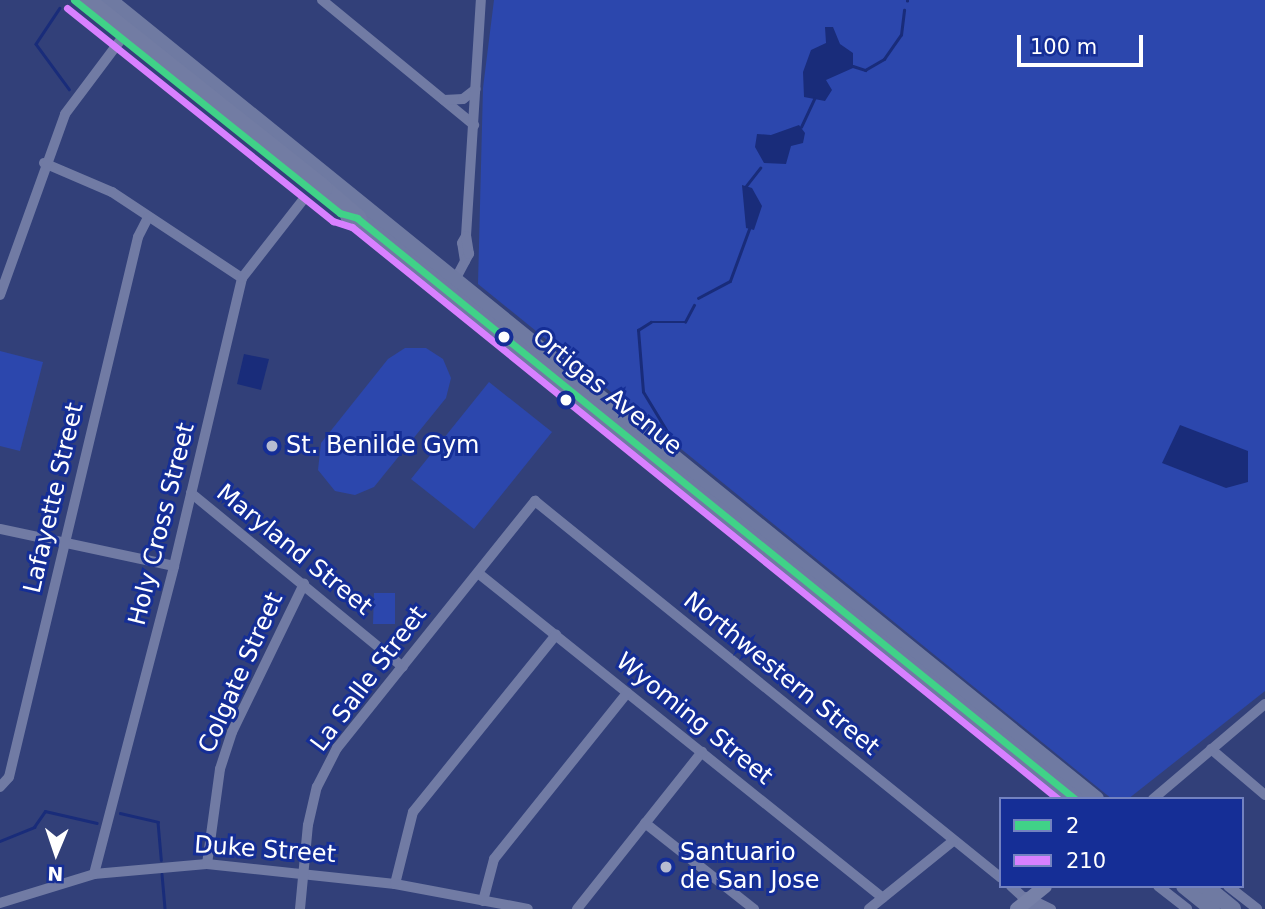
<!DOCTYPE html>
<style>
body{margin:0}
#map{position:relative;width:1265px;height:909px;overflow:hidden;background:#324079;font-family:"DejaVu Sans",sans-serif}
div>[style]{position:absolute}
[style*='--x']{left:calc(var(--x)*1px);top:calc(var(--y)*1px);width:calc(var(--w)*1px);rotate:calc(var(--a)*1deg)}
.green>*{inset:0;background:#2c47ad}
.water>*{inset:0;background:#192c7a}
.stream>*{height:2.5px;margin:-1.25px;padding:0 1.25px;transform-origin:1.25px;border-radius:1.25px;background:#192c7a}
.street>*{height:10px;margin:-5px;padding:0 5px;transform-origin:5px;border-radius:5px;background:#717ba4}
.secondary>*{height:14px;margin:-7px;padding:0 7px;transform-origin:7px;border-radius:7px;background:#7781a8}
.primary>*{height:16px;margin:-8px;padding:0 8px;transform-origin:8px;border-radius:8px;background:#6f7aa2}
.highway>*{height:19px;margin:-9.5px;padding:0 9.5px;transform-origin:9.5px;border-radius:9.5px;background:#727ca3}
.highway-bridge>*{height:19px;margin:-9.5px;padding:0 9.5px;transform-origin:9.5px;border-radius:9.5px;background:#727ca3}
.bus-1>*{height:7px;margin:-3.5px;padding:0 3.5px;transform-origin:3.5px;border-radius:3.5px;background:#40d288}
.bus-2>*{height:7px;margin:-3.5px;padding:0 3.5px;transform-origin:3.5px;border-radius:3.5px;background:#d880ff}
.dots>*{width:19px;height:19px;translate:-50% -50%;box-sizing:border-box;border:4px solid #152e96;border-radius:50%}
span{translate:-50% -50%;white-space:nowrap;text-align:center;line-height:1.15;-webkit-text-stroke:6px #152e96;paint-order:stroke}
.street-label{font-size:24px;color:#fff}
.poi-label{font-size:24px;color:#fff}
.left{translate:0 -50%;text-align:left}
.legend{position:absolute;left:999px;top:797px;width:245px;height:91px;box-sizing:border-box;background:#152e96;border:2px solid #7382c0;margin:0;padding:9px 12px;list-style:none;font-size:21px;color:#fff}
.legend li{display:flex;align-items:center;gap:14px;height:35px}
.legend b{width:35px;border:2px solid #7382c0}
.north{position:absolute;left:21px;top:818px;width:70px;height:70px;-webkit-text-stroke:5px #152e96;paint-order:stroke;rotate:182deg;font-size:19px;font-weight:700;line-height:28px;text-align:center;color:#fff}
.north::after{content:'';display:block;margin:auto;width:24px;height:32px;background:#fff;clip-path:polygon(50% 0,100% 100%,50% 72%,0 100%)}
.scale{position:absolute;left:1017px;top:35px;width:126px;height:32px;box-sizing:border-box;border:4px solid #fff;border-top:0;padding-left:9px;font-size:21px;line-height:24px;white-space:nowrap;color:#fff;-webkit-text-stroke:5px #152e96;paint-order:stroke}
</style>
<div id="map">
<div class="green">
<i style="clip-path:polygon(494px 0,1265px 0,1265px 691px,1128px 799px,1112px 799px,478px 284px,483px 88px)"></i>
<i style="clip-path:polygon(405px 348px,426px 348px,443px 359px,451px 378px,446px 398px,374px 487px,355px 495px,335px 491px,318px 470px,321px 443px,388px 359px)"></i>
<i style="clip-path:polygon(0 351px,43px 362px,20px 451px,0 446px)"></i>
<i style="clip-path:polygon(489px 382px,552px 432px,474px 529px,411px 479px)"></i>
<i style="clip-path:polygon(374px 593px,395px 593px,395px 624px,373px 624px)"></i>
</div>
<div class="water">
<i style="clip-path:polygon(825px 27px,833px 27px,840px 44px,853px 53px,853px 68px,826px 80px,832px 90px,825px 101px,804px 97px,803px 72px,811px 50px,826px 43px)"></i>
<i style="clip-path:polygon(799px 125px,805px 133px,803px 143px,791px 146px,786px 164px,764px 163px,755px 147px,757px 134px,771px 135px)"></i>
<i style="clip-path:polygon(742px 185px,752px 188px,762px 206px,754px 230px,746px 228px)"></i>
<i style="clip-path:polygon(244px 354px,269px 359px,261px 390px,237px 384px)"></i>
<i style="clip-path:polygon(1180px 425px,1248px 451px,1248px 482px,1226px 488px,1162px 463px)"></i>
</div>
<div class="stream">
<i style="--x:907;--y:1;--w:1;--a:-90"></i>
<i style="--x:60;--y:8;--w:43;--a:123.7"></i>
<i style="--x:36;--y:44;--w:56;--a:53.7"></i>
<i style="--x:853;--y:66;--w:13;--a:18"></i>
<i style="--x:865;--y:70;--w:22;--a:-30"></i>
<i style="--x:884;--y:59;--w:29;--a:-55"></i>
<i style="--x:901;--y:35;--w:25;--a:-83"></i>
<i style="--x:801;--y:127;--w:31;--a:-65"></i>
<i style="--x:746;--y:186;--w:23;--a:-52"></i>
<i style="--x:698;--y:298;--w:36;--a:-28"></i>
<i style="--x:730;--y:281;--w:55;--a:-69.9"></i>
<i style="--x:666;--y:430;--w:44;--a:-121.2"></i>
<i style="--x:643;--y:392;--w:62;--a:-94.6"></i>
<i style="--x:638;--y:330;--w:15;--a:-32"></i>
<i style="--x:651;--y:322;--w:34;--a:0"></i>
<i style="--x:685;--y:322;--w:19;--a:-62"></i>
<i style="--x:120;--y:813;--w:39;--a:13"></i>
<i style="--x:158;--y:822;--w:38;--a:85"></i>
<i style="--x:0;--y:841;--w:37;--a:-22"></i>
<i style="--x:34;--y:827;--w:19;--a:-55"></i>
<i style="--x:45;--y:811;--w:53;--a:13"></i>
<i style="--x:162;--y:874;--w:35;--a:85"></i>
</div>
<div class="street">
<i style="--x:322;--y:0;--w:197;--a:39.4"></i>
<i style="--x:444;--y:100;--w:19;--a:-3"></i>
<i style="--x:463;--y:99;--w:16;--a:-38"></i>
<i style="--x:44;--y:163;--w:74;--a:23.1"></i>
<i style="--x:112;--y:192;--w:156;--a:33.5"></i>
<i style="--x:465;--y:261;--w:18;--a:-99"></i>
<i style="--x:462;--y:243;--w:8;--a:-60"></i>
<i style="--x:466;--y:236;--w:236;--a:-86.4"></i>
<i style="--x:455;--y:280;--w:30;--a:-62"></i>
<i style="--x:469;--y:254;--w:18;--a:-99"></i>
<i style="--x:0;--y:295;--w:192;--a:-70.2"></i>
<i style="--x:65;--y:114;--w:95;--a:-53.1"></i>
<i style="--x:191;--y:493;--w:274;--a:39.4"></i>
<i style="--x:0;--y:529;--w:178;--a:12"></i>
<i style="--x:478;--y:573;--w:519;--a:38.75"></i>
<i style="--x:1211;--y:749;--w:71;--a:40.4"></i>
<i style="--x:0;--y:787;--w:13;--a:-48"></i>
<i style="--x:9;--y:777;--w:555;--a:-76.56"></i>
<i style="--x:138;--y:237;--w:22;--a:-63"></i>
<i style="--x:1153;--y:799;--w:147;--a:-40.3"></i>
<i style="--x:645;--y:823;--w:139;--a:38.3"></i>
<i style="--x:207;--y:864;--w:96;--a:-82.2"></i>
<i style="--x:220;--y:769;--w:39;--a:-72"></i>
<i style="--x:232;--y:732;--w:165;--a:-64.1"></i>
<i style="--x:94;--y:874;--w:318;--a:-75.4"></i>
<i style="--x:174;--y:566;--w:296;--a:-76.7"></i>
<i style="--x:242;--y:278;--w:99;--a:-52"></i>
<i style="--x:395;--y:884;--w:74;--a:-76"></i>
<i style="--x:413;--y:812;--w:228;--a:-51.1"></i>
<i style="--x:1011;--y:886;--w:34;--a:43"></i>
<i style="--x:1158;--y:886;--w:37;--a:38"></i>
<i style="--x:1228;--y:886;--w:37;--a:38"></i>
<i style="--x:1026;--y:897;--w:28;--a:26"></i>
<i style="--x:483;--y:901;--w:43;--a:-75.3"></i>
<i style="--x:494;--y:859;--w:213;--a:-51.3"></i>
<i style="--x:0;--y:903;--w:98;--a:-17.1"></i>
<i style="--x:94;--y:874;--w:113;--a:-5.1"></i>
<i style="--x:207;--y:864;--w:189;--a:6.1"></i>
<i style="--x:395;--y:884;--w:135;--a:10.6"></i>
<i style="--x:300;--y:909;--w:84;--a:-84.6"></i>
<i style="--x:308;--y:825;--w:39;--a:-77"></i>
<i style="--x:317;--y:787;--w:44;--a:-62.9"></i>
<i style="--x:337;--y:748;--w:317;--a:-51.3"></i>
<i style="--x:535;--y:501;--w:599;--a:38.97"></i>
<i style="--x:577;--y:909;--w:201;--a:-51.5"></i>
<i style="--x:869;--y:909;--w:108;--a:-39"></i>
</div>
<div class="secondary">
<i style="--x:1017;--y:909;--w:36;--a:-39"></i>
</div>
<div class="primary">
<i style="--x:109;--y:0;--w:1270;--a:38.99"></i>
<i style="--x:348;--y:216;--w:9;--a:13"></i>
<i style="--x:357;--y:218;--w:924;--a:38.98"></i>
<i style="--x:1184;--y:886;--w:36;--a:39"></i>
<i style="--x:1205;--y:886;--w:36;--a:39"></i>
</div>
<div class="highway">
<i style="--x:322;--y:188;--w:46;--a:40.6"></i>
</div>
<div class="highway-bridge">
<i style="--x:86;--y:0;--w:302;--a:38.5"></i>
</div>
<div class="bus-1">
<i style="--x:74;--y:0;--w:341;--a:38.7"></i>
<i style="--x:340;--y:213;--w:18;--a:16"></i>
<i style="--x:357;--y:218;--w:924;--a:38.98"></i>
</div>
<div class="bus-2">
<i style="--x:67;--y:8;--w:341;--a:38.7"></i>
<i style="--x:333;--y:221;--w:20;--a:18"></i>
<i style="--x:352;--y:227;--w:909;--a:39.01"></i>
</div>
<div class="dots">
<i style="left:504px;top:337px;background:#fff"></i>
<i style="left:566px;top:400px;background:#fff"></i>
<i style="left:272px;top:446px;background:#b7bcd0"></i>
<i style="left:666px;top:867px;background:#b7bcd0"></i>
</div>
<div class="street-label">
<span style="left:607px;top:392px;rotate:39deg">Ortigas Avenue</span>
<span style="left:54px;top:498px;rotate:-77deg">Lafayette Street</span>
<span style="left:162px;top:524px;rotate:-76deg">Holy Cross Street</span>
<span style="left:294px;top:550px;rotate:39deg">Maryland Street</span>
<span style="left:241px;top:673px;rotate:-66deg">Colgate Street</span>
<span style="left:781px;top:674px;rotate:39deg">Northwestern Street</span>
<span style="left:369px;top:679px;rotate:-53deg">La Salle Street</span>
<span style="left:694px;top:719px;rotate:39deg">Wyoming Street</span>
<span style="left:265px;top:850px;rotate:4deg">Duke Street</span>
</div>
<div class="poi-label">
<span class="left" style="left:286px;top:446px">St. Benilde Gym</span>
<span class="left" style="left:680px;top:867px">Santuario<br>de San Jose</span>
</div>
<ul class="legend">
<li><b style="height:9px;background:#40d288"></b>2</li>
<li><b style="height:9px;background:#d880ff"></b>210</li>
</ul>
<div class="north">N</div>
<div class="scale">100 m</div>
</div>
